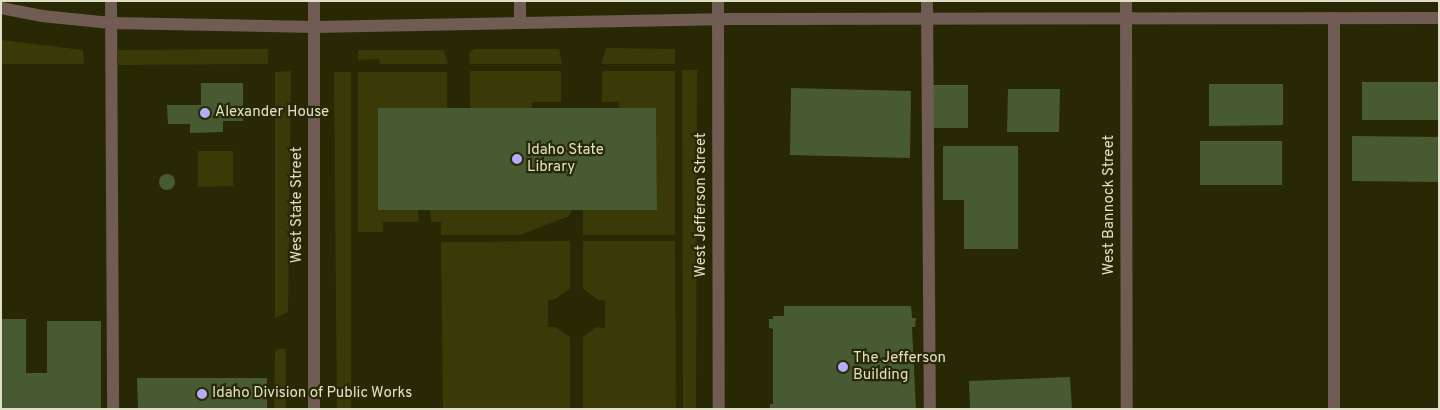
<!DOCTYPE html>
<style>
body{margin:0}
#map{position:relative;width:1440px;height:410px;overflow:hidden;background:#282804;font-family:Overpass,sans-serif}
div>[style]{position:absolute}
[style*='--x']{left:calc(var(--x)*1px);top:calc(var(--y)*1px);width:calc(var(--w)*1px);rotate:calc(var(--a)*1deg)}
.green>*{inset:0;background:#3a3a09}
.building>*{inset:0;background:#475a31}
.round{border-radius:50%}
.minor>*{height:12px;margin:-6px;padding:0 6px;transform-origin:6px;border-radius:6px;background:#705c52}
.dots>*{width:14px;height:14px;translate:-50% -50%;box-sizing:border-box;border:2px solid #282804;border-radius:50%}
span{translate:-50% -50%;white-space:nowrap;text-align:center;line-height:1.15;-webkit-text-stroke:4.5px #282804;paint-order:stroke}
.poi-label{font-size:15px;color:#dfe0c7}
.left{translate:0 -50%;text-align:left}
.street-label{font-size:15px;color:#dfe0c7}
.frame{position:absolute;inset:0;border:2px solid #dfe0c7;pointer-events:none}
</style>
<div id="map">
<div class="green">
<i style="clip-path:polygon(1px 40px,83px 50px,84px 64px,1px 64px)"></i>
<i style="clip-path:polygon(606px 48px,675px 49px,675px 64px,601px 64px)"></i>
<i style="clip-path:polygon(268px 49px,268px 64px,118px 65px,118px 50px)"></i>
<i style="clip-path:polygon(474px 49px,559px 49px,562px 64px,470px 64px,469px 54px)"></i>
<i style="clip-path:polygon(358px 50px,444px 50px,448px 64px,380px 64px,379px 59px,358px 60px)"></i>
<i style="clip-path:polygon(682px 70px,697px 70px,696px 409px,683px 409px)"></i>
<i style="clip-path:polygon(291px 71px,288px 312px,275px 318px,275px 72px)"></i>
<i style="clip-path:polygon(470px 71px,561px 71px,561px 102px,532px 102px,532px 108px,470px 108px)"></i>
<i style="clip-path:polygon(602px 71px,675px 71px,675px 235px,583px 235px,583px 210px,657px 209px,656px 108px,619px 108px,619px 102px,602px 102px)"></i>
<i style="clip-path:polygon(334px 72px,351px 72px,351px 409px,337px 409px)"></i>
<i style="clip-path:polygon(358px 72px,447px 72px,447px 108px,378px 108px,378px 209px,418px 210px,419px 222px,383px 222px,383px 232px,358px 232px)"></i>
<i style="clip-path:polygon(198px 151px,233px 151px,233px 186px,198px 187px)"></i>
<i style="clip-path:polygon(430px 210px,572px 210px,569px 216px,520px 235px,441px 235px,441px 222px,431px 222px)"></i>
<i style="clip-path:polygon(570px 241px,570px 289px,555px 299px,548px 300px,548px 327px,555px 327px,570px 337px,570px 409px,443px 409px,441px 242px)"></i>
<i style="clip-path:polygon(583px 241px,675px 241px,676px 409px,583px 409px,583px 337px,597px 327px,605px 328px,605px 300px,598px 300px,583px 289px)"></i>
<i style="clip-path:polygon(278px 349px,286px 349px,286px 409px,274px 409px,275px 351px)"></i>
</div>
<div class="building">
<i style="clip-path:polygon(1362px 82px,1439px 82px,1439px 120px,1362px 120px)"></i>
<i style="clip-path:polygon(201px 83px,243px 83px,243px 121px,223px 121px,223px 132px,190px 133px,190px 124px,168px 124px,167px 105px,201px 105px)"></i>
<i style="clip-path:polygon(1209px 84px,1283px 84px,1283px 125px,1209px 126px)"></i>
<i style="clip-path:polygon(932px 85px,968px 85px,968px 128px,933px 128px)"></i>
<i style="clip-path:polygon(791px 88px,911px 91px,910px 158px,790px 155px)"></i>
<i style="clip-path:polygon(1008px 89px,1060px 89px,1059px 132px,1007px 132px)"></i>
<i style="clip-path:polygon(378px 108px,656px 108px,657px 210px,378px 210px)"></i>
<i style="clip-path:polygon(1352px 136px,1439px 137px,1439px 182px,1352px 181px)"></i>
<i style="clip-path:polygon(1200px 141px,1282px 141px,1282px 185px,1200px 185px)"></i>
<i style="clip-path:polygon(943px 146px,1018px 146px,1018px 249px,964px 249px,964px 200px,943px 200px)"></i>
<i class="round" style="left:159px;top:174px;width:16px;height:16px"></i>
<i style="clip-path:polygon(784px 306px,911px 306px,912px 318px,916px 318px,915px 327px,912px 327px,916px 409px,770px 409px,770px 404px,773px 404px,773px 329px,769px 328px,769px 319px,773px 319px,773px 316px,784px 316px)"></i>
<i style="clip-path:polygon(1px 319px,26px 319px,26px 373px,47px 373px,47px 321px,101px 321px,101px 409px,1px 409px)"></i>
<i style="clip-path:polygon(1070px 377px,1072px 409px,970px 409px,969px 381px)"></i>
<i style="clip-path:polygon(137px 378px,267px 378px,267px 409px,138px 409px)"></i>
</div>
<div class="minor">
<i style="--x:111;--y:1;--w:408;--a:89.7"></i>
<i style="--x:314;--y:1;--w:408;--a:90"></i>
<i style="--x:718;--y:1;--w:408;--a:89.9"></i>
<i style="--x:927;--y:1;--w:408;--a:89.6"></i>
<i style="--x:1126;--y:1;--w:408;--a:89.9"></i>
<i style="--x:1;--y:8;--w:42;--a:11"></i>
<i style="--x:42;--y:16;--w:69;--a:5.8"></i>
<i style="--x:111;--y:23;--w:203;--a:1.1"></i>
<i style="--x:314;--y:27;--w:404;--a:-1.1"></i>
<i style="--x:718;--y:19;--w:721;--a:-0.08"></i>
<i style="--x:1334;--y:18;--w:391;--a:90"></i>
<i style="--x:520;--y:23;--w:22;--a:-90"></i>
</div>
<div class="dots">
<i style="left:205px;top:113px;background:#b5acf8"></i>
<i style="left:517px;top:159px;background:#b5acf8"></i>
<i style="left:843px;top:367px;background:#b5acf8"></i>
<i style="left:202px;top:394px;background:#b5acf8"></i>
</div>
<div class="poi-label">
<span class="left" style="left:215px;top:113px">Alexander House</span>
<span class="left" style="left:527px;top:159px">Idaho State<br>Library</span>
<span class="left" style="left:853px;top:367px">The Jefferson<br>Building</span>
<span class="left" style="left:212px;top:394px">Idaho Division of Public Works</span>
</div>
<div class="street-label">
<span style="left:298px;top:205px;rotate:-90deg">West State Street</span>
<span style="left:702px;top:205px;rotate:-90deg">West Jefferson Street</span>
<span style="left:1110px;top:205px;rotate:-90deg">West Bannock Street</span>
</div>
<div class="frame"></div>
</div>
